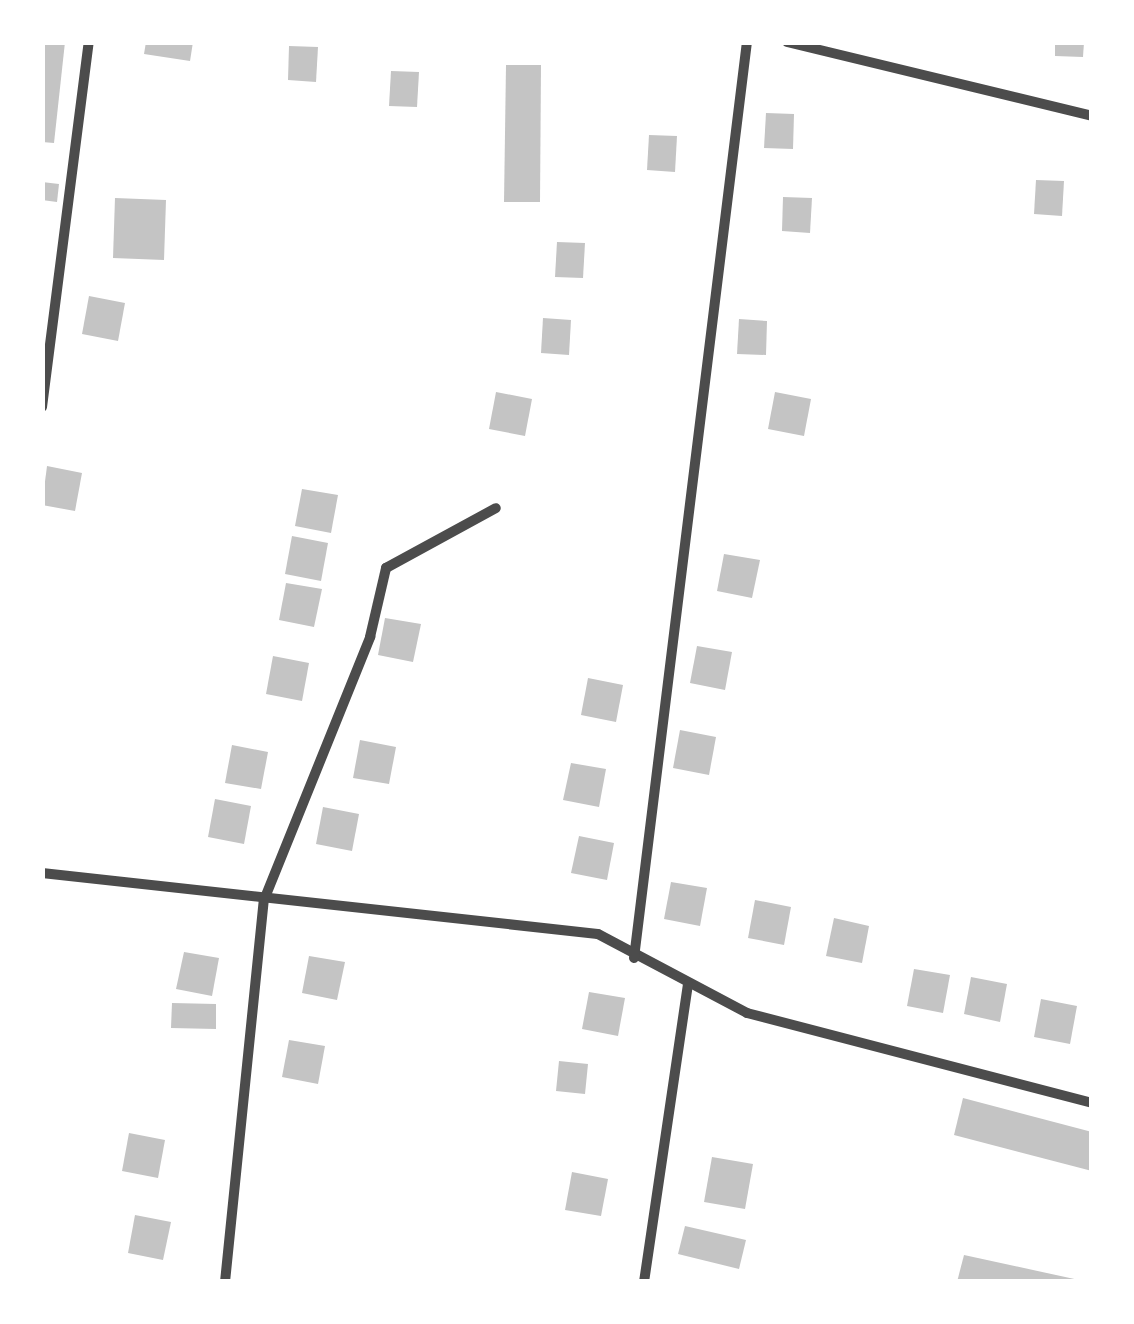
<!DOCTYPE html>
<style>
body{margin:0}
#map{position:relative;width:1134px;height:1324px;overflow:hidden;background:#fff;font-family:"Noto Serif",serif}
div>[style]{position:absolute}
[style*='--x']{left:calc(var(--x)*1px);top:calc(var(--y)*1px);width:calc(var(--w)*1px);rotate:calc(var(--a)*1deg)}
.building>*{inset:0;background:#c4c4c4}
.minor>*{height:10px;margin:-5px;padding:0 5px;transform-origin:5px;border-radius:5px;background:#4c4c4c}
span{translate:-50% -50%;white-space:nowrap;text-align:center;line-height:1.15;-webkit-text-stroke:8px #fff;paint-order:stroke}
.frame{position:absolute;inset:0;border:45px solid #fff;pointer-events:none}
</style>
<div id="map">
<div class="building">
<i style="clip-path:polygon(42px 42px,65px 42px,54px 143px,42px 142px)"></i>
<i style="clip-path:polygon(146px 42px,193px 42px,190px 61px,144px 54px)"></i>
<i style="clip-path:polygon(1055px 42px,1084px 42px,1083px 57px,1055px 56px)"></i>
<i style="clip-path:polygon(289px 46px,318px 47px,316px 82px,288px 80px)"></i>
<i style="clip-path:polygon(506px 65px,541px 65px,540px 202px,504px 202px)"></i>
<i style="clip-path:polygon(391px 71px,419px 72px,417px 107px,389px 106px)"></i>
<i style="clip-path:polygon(766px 113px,794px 114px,793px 149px,764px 148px)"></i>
<i style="clip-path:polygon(649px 135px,677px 136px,675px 172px,647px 170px)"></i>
<i style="clip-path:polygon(1036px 180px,1064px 181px,1062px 216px,1034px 214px)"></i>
<i style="clip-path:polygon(42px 182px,59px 184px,57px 202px,42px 200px)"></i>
<i style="clip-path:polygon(783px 197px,812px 198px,810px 233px,782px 231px)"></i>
<i style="clip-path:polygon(115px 198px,166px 200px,164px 260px,113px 258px)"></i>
<i style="clip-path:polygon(557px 242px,585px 243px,583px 278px,555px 277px)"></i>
<i style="clip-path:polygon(89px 296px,125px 303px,118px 341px,82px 334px)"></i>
<i style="clip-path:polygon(543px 318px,571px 320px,569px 355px,541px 353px)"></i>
<i style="clip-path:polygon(739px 319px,767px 321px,766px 355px,737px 354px)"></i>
<i style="clip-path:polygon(496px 392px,532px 399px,525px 436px,489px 429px)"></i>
<i style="clip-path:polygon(775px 392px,811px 399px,804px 436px,768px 429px)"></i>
<i style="clip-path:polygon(47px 466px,82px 473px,75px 511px,42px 505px)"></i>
<i style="clip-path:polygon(302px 489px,338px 495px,331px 533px,295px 526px)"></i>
<i style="clip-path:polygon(292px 536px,328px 543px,321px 581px,285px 574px)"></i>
<i style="clip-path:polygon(724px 554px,760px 560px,752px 598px,717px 591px)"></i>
<i style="clip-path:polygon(286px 583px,322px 589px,314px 627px,279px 620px)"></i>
<i style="clip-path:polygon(385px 618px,421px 624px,413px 662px,378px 655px)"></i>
<i style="clip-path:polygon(697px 646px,732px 652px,725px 690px,690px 683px)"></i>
<i style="clip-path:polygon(273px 656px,309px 663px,302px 701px,266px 694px)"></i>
<i style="clip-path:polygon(588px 678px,623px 685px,616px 722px,581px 715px)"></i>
<i style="clip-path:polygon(680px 730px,716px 737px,709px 775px,673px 768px)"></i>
<i style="clip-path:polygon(360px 740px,396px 747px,389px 784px,353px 778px)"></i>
<i style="clip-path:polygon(232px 745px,268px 752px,261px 789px,225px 783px)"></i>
<i style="clip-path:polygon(571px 763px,606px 769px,599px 807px,563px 800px)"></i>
<i style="clip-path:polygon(215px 799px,251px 806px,244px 844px,208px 837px)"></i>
<i style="clip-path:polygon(323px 807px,359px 814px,352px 851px,316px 844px)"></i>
<i style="clip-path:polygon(579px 836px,614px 843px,607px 880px,571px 873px)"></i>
<i style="clip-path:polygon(671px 882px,707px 888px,700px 926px,664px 919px)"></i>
<i style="clip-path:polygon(755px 900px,791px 907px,784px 945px,748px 938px)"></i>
<i style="clip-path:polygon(834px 918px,869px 926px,862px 963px,826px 956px)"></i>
<i style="clip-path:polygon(184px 952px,219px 958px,212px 996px,176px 989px)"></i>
<i style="clip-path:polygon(309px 956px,345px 962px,337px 1000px,302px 993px)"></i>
<i style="clip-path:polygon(914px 969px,950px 975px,943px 1013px,907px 1006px)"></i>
<i style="clip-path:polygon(971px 977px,1007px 984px,1000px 1022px,964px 1014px)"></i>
<i style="clip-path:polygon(589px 992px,625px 998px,618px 1036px,582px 1029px)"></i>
<i style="clip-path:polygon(1041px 999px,1077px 1006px,1070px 1044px,1034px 1037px)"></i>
<i style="clip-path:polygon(172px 1003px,216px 1004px,216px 1029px,171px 1028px)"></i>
<i style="clip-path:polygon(289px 1040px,325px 1046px,318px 1084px,282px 1077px)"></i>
<i style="clip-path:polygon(559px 1061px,588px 1064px,585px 1094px,556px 1091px)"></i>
<i style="clip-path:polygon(963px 1098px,1092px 1132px,1092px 1171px,954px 1135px)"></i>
<i style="clip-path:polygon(129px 1133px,165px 1140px,158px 1178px,122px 1171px)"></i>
<i style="clip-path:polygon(712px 1157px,753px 1164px,745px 1209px,704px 1202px)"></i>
<i style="clip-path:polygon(572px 1172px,608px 1179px,601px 1216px,565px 1210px)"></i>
<i style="clip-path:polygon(135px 1215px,171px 1222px,163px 1260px,128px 1253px)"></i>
<i style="clip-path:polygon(685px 1226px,746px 1240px,739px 1269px,678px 1254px)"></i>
<i style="clip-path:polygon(964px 1255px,1079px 1280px,1079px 1282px,957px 1282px)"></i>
</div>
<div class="minor">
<i style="--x:787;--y:42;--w:314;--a:13.6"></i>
<i style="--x:42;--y:407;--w:368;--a:-82.7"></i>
<i style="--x:42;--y:873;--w:559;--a:6.26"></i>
<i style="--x:598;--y:934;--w:169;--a:27.9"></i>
<i style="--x:747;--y:1013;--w:357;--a:14.6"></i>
<i style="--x:634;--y:958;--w:923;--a:-82.97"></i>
<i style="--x:225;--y:1282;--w:384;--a:-84.2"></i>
<i style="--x:264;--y:900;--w:284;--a:-68"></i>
<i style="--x:370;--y:637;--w:71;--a:-76.9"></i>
<i style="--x:386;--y:568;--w:125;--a:-28.6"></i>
<i style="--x:644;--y:1282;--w:301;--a:-81.6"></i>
</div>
<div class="frame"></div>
</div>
